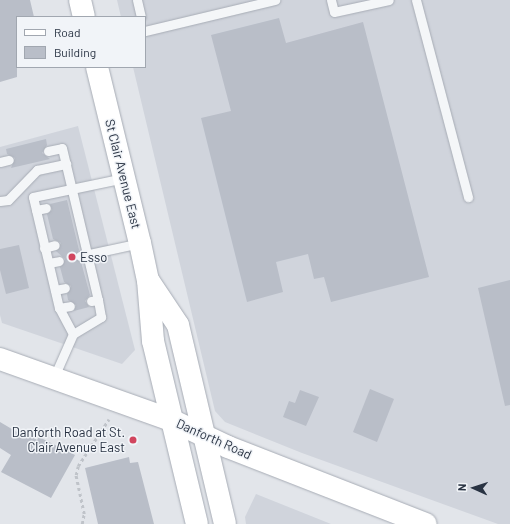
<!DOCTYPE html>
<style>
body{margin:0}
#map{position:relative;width:510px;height:524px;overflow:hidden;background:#e2e5ea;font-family:Barlow,sans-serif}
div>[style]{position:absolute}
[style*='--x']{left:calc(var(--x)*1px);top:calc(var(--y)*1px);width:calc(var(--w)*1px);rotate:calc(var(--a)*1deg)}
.built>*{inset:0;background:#d0d4dc}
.building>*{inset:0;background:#b9bec8}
.path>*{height:2.5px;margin-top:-1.25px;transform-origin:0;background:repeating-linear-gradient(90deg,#bfc3c9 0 3px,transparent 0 6px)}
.roads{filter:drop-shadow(0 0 1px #a7acb5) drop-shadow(0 0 1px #a7acb5)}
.lane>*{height:9px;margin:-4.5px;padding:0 4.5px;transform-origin:4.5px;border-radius:4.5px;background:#f4f6f8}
.secondary>*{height:22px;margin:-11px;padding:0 11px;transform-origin:11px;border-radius:11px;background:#fff}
.dots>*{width:11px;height:11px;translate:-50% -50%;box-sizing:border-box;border:2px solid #f1f4f8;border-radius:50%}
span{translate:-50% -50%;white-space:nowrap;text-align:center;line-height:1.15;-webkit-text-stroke:3px #f1f4f8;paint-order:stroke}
.street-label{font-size:13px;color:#293343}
.poi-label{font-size:13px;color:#293343}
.left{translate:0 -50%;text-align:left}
.right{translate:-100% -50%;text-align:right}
.legend{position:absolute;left:16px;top:16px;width:130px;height:52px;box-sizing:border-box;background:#f1f4f8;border:1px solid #a1a7b0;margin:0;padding:5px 7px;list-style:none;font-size:12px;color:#293343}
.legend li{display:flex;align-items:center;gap:8px;height:20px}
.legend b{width:20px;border:1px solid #a1a7b0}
.north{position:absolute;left:454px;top:468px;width:40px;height:40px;-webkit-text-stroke:3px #f1f4f8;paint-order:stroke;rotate:273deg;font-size:11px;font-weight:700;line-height:16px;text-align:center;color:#293343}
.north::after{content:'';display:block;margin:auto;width:14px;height:18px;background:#293343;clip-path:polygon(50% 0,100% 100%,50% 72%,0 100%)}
</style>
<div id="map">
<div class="built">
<i style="clip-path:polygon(117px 0,510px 0,510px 524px,498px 524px,302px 453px,225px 422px,215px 411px,133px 67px,145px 67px,145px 17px,121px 17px)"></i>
<i style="clip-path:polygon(78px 126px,135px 350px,122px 364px,2px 323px,0 315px,0 147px)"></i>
<i style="clip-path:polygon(256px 494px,331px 524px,246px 524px,245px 517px)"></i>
</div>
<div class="building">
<i style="clip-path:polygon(0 0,30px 0,34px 17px,17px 17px,17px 77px,0 82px)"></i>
<i style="clip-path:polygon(279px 18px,286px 43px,363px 22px,429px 277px,331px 302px,324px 277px,314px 279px,308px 254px,276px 262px,283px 292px,247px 302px,201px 118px,231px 111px,211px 35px)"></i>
<i style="clip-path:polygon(46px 139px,47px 145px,42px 153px,50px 159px,11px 168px,15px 158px,7px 154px,6px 149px)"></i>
<i style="clip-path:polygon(67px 200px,79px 250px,74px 258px,81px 262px,90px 295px,85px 301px,89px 307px,74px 311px,76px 305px,68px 300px,67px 294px,71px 286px,64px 282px,60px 267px,65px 259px,56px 251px,61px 243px,53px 239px,47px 214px,52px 210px,50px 204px)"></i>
<i style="clip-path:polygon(19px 245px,29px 288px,6px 294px,0 270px,0 249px)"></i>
<i style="clip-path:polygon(510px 280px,510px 405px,505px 406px,478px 288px)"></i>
<i style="clip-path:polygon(370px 389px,394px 399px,377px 442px,353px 432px)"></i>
<i style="clip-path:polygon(300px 390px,319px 397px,306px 426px,283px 417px,289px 401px,295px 403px)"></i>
<i style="clip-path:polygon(0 422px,22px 435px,24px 432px,37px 440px,39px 437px,75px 455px,51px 498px,1px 472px,11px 455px,0 448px)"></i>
<i style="clip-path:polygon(129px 457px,130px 463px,138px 462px,154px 524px,98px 524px,85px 468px)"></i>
</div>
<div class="path">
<i style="--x:82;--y:524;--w:10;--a:-79"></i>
<i style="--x:84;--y:514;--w:40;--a:-102"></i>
<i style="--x:76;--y:475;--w:9;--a:-77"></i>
<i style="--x:78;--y:466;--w:56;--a:-56.6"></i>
</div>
<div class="roads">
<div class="lane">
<i style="--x:137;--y:0;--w:17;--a:77"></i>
<i style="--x:331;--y:0;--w:12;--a:76"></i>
<i style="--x:334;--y:12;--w:56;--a:-12.3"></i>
<i style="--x:416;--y:0;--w:204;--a:75.2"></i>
<i style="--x:145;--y:31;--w:134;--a:-13.4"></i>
<i style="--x:48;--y:151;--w:14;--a:-12"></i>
<i style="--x:62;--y:148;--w:156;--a:76.7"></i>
<i style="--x:98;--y:300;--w:7;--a:172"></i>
<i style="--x:0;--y:162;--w:9;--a:-13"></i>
<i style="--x:0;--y:201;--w:8;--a:-7"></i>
<i style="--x:8;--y:200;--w:42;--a:-46"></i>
<i style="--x:37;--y:170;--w:30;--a:-12"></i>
<i style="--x:36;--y:210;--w:10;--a:-11"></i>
<i style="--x:44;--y:248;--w:11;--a:-15"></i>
<i style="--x:80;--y:256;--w:61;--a:-12.2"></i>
<i style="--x:49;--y:263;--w:10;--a:-11"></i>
<i style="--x:55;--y:290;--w:10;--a:-11"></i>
<i style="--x:59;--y:308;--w:11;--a:-10"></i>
<i style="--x:73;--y:334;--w:33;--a:-31"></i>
<i style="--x:101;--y:317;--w:17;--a:-100"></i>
<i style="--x:54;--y:377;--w:47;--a:-66.2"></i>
<i style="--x:73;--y:334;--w:30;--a:-118"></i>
<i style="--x:59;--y:308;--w:114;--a:-103.2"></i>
<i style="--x:33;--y:197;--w:93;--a:-11.8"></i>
</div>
<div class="secondary">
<i style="--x:80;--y:0;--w:17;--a:77"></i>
<i style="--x:97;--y:67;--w:181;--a:76.3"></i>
<i style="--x:140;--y:243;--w:38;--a:78"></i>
<i style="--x:148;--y:280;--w:61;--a:85.3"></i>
<i style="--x:153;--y:341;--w:188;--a:76.5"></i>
<i style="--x:150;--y:283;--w:50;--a:56.3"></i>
<i style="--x:178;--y:325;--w:204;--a:76.7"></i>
<i style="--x:0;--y:359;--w:182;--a:19.6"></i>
<i style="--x:171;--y:420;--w:63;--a:25.3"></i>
<i style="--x:228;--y:447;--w:212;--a:21.3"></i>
</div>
</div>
<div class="dots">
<i style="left:72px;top:257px;background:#d1455e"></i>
<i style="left:133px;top:440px;background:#d1455e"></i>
</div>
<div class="street-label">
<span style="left:123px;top:174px;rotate:76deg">St Clair Avenue East</span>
<span style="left:214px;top:439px;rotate:24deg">Danforth Road</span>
</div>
<div class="poi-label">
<span class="left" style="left:80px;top:257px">Esso</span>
<span class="right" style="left:125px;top:440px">Danforth Road at St.<br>Clair Avenue East</span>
</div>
<ul class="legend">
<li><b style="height:5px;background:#fff"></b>Road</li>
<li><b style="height:11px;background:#b9bec8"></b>Building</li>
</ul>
<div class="north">N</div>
</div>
